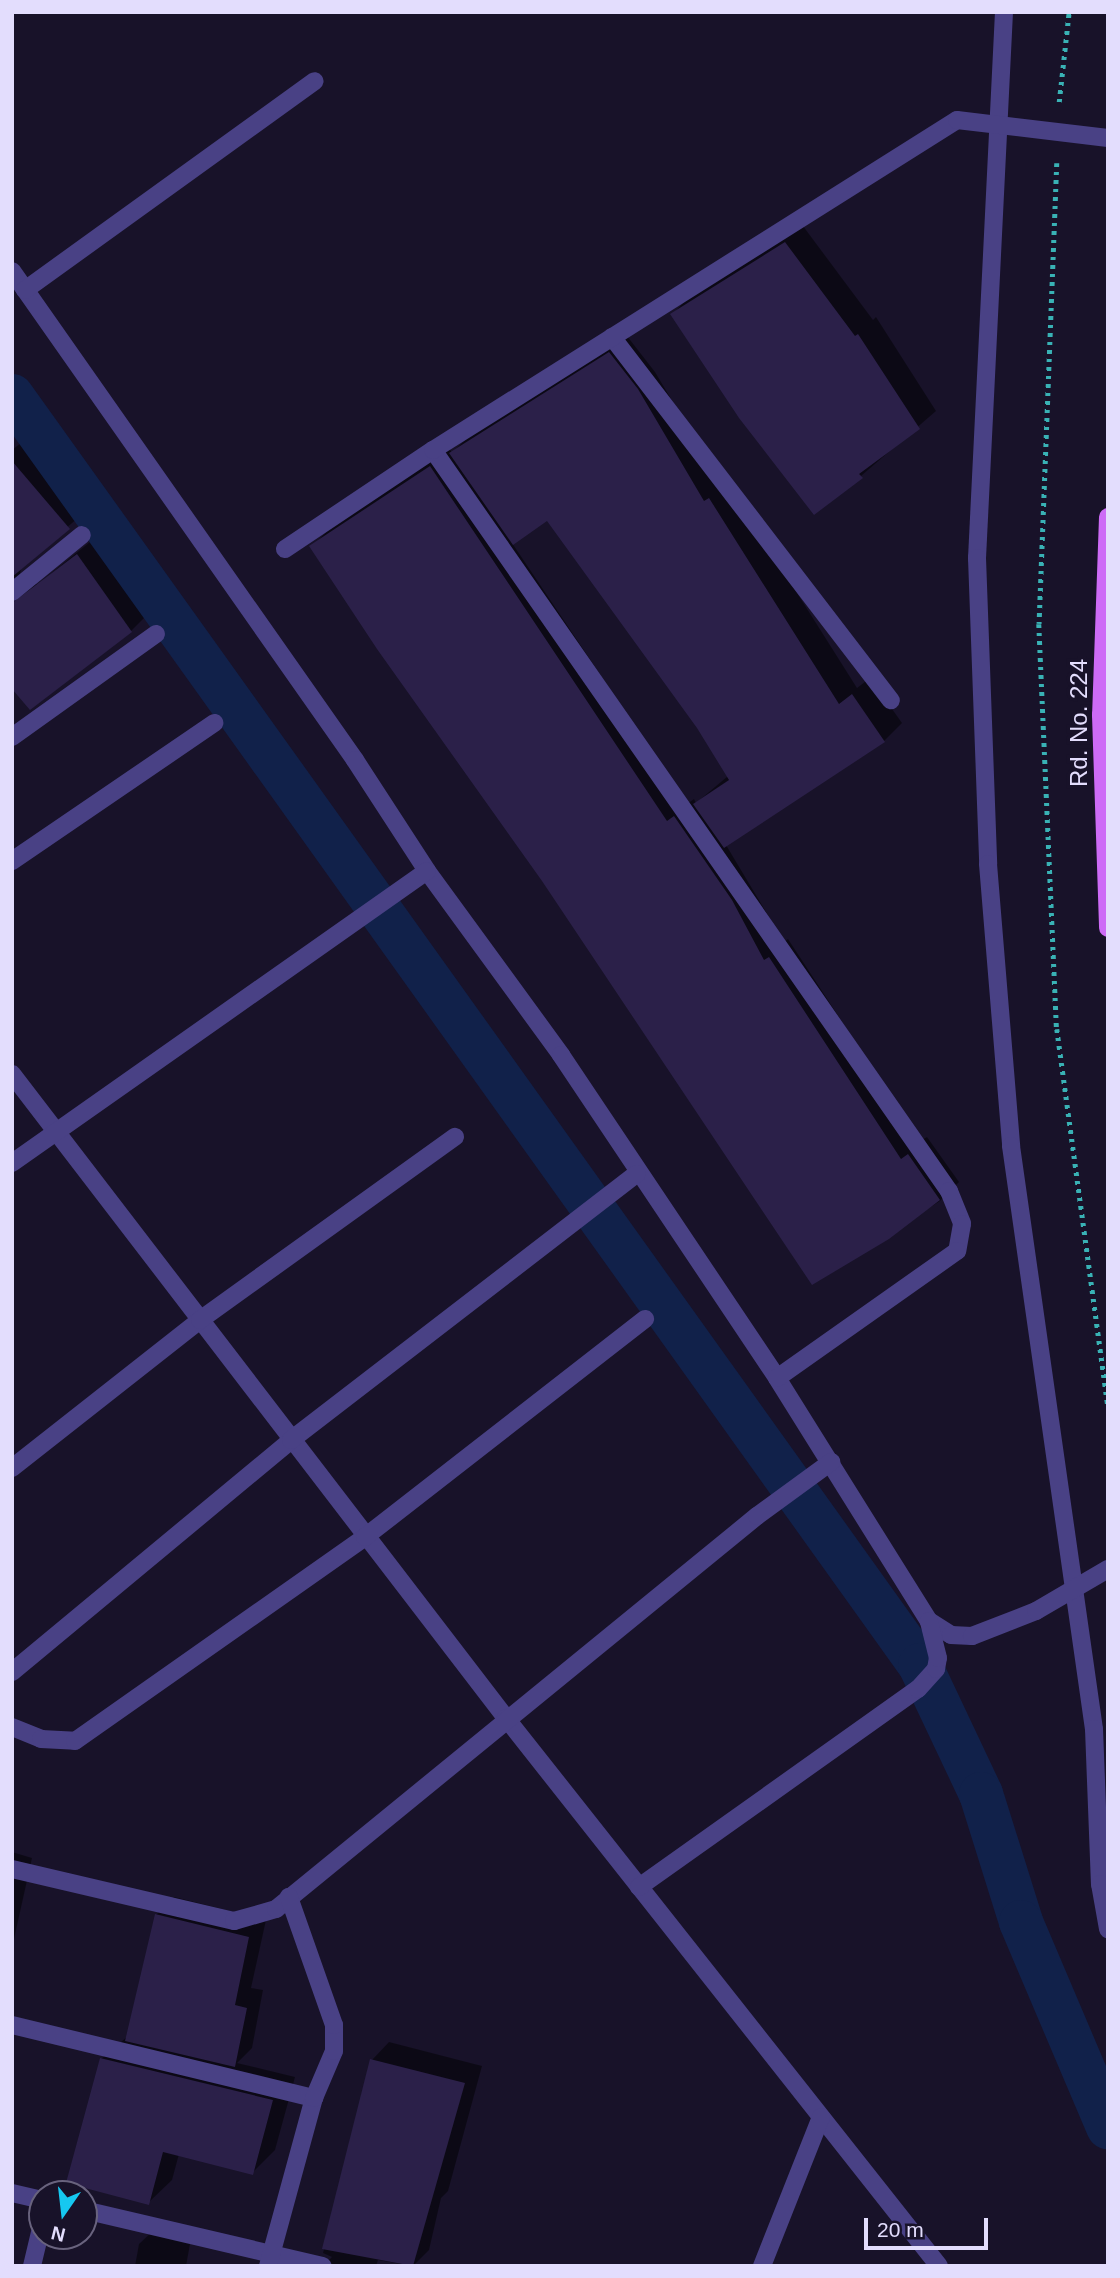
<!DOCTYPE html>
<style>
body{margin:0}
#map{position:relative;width:1120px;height:2278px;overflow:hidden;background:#181229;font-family:Helvetica,sans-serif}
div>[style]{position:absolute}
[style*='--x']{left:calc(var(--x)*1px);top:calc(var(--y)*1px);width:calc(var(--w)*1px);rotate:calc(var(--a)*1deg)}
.shadow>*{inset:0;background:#0007}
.canal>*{height:44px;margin:-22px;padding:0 22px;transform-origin:22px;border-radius:22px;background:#11214a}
.building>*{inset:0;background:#2b2049}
.path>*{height:4.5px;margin-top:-2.25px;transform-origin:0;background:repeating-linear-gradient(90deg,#39b2b5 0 3.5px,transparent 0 8.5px)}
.minor>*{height:18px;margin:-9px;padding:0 9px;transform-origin:9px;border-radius:9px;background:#494185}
.major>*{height:18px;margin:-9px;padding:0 9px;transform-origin:9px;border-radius:9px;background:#cd6bf6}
span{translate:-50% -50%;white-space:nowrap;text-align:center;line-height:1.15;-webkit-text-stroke:7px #181229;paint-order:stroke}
.street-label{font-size:24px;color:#e3ddfd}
.frame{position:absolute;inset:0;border:14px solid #e3ddfd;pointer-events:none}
.north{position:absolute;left:28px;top:2180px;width:70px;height:70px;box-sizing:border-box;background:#181229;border:2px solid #69637e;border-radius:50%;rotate:194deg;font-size:19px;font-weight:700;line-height:28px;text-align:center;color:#e3ddfd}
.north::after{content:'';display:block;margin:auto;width:24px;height:32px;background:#16c8f0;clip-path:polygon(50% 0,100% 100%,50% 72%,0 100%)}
.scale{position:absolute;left:864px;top:2218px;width:124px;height:32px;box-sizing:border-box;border:4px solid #e3ddfd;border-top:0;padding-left:9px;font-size:21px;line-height:24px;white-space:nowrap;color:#e3ddfd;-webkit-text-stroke:5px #181229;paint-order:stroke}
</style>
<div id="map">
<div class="shadow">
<i style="clip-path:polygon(803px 226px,873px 320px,876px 317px,936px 411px,861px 476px,672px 315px,689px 297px)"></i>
<i style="clip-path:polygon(evenodd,627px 336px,655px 372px,722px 484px,727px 482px,857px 688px,870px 678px,902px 723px,884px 741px,726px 845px,784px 942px,788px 939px,920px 1141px,927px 1137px,959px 1182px,940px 1201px,813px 1282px,544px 880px,312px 547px,330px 528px,449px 448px,452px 453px,469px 436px,627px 336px,547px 518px,698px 727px,728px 776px,696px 803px,694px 799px,687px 804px,512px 543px,547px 518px)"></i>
<i style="clip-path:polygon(26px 439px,86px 511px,21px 567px,19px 582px,38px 584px,95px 538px,148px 614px,131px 631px,12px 686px,12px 450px)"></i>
<i style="clip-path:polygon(12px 1852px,32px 1858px,12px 1948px)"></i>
<i style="clip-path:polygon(174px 1897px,266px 1920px,251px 1988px,263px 1990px,252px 2048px,237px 2063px,295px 2077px,275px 2150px,252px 2173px,179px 2154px,172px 2180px,148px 2203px,101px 2059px,128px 2036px,156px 1915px)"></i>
<i style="clip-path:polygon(389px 2042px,482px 2066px,448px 2191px,441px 2198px,429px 2250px,413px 2266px,378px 2260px,376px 2266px,323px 2266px,332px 2257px,323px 2253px,372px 2060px)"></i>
<i style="clip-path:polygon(157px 2227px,192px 2233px,186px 2266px,135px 2266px,139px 2244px)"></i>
</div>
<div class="canal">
<i style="--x:12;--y:396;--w:1560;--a:54.42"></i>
<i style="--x:920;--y:1665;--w:143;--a:64.7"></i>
<i style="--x:981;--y:1794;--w:134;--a:72.6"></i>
<i style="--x:1021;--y:1922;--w:223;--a:67"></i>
</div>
<div class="building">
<i style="clip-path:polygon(785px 242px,855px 336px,858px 334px,920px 429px,859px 474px,863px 478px,814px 515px,739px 418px,670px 314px)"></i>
<i style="clip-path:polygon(609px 352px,638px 389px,704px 501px,709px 498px,839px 704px,852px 694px,885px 742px,724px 848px,693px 804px,729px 780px,697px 728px,547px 521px,513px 545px,449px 453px)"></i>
<i style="clip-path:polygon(12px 461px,70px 529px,12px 577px)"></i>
<i style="clip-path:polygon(430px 466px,667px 821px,674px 816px,732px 900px,764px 960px,769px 957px,901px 1159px,908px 1154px,940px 1200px,889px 1239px,812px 1285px,542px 881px,377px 649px,309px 546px)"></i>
<i style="clip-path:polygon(77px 554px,132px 632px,30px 710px,12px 689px,12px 603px)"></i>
<i style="clip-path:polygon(155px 1914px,249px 1937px,235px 2005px,247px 2008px,235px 2067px,125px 2041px)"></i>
<i style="clip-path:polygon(100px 2058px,273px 2100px,253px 2175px,163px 2152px,149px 2205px,66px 2183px)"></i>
<i style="clip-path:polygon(370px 2059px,465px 2083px,413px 2266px,322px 2249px)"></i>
</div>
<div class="path">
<i style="--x:1059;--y:102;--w:91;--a:-83.7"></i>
<i style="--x:1057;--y:163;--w:461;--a:92.2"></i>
<i style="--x:1039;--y:624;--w:405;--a:87.5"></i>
<i style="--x:1057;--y:1029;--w:382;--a:82.3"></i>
</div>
<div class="minor">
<i style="--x:1004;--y:12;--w:547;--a:92.83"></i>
<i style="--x:977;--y:558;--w:306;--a:87.9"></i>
<i style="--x:988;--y:864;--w:283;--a:85.3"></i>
<i style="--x:1011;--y:1146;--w:589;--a:81.9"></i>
<i style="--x:1094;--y:1729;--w:155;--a:87.8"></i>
<i style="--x:1100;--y:1884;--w:46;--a:79.9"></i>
<i style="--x:12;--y:271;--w:597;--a:54.95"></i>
<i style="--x:355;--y:760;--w:132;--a:57"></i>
<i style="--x:427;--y:871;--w:228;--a:53.9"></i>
<i style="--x:561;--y:1055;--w:389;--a:56.2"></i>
<i style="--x:777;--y:1378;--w:287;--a:58"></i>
<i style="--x:929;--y:1621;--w:26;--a:32"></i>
<i style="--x:951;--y:1635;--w:21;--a:3"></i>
<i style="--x:972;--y:1636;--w:69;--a:-21.3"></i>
<i style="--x:1036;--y:1611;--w:83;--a:-30.3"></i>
<i style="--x:25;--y:290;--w:357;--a:-35.8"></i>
<i style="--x:612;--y:337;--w:458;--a:52.5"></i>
<i style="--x:433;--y:450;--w:903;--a:55.15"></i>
<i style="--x:949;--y:1191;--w:35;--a:68"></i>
<i style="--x:962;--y:1224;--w:27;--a:100"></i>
<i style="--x:957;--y:1251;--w:220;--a:144.8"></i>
<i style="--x:285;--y:549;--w:178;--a:-33.8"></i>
<i style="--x:433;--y:450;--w:619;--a:-32.2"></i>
<i style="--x:957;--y:120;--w:152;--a:6.8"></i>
<i style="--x:12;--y:592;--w:90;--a:-39.2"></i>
<i style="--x:12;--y:737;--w:177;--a:-35.6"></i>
<i style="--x:12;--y:861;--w:245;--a:-34.3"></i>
<i style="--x:12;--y:1074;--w:812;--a:52.51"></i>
<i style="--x:506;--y:1718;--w:698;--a:51.69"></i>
<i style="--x:12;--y:1163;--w:507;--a:-35.13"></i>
<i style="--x:12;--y:1468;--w:239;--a:-38.2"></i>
<i style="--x:200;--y:1320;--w:314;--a:-35.7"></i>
<i style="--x:12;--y:1672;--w:363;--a:-39.7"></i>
<i style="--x:291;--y:1440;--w:436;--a:-37.6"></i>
<i style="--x:12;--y:1727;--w:31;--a:22"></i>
<i style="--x:41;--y:1739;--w:34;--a:3"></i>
<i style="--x:75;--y:1741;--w:355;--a:-35.1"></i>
<i style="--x:365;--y:1537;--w:355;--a:-37.9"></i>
<i style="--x:12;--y:1869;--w:228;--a:13.2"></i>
<i style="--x:234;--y:1921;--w:44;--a:-15.9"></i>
<i style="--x:276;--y:1909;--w:621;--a:-39.25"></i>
<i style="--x:757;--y:1516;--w:92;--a:-36.1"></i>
<i style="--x:639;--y:1887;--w:342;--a:-35.4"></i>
<i style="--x:918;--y:1689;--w:27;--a:-48"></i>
<i style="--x:936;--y:1669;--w:11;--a:-80"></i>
<i style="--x:938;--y:1658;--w:38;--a:-104"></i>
<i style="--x:12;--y:2025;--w:311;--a:13.6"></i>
<i style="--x:12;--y:2193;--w:31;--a:13"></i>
<i style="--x:84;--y:2210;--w:245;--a:13.2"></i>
<i style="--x:32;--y:2266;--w:43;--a:-76.6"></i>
<i style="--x:268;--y:2266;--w:174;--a:-74.7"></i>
<i style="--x:314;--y:2098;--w:51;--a:-66.9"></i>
<i style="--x:334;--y:2051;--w:26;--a:-90"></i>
<i style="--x:334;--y:2025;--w:136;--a:-109.4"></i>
<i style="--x:762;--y:2266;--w:160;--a:-68.4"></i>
</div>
<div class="major">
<i style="--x:1108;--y:517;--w:198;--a:92"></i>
<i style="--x:1101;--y:715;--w:213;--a:88.1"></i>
</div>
<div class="street-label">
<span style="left:1079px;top:723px;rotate:-90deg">Rd. No. 224</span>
</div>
<div class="frame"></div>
<div class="north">N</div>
<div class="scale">20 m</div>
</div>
